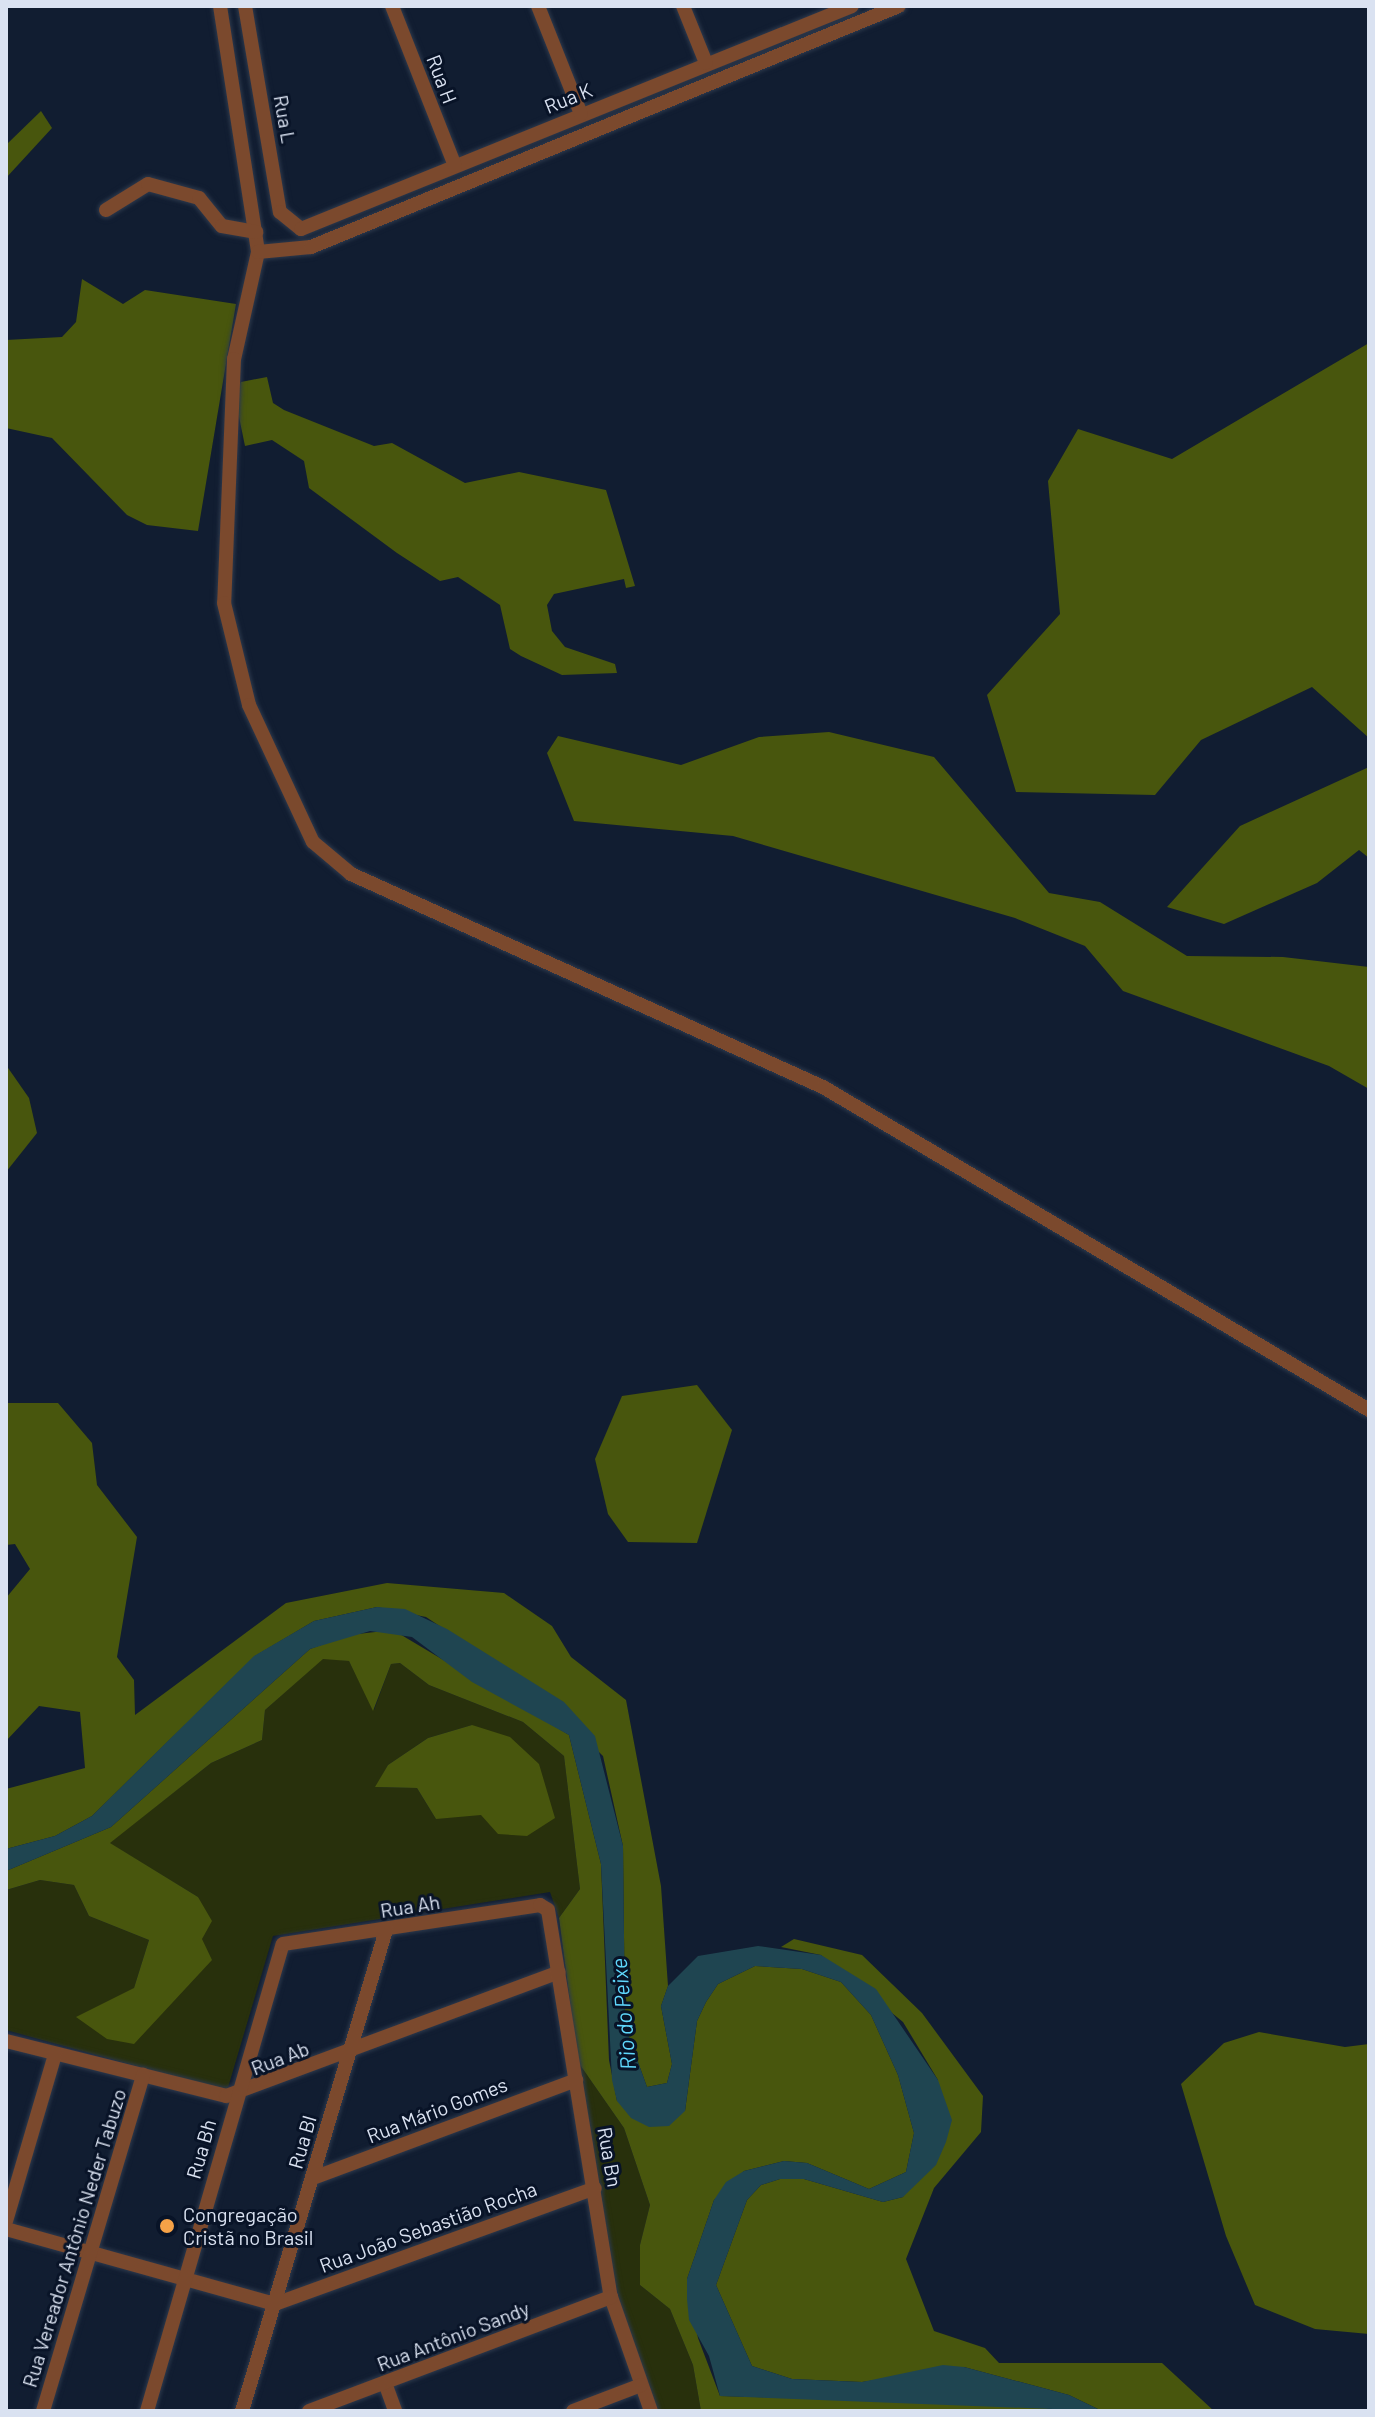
<!DOCTYPE html>
<meta charset="utf-8">
<style>
body{margin:0}
#map{position:relative;width:1375px;height:2417px;overflow:hidden;background:#111d31;font-family:Barlow,sans-serif}
div>[style]{position:absolute}
[style*='--x']{left:calc(var(--x)*1px);top:calc(var(--y)*1px);width:calc(var(--w)*1px);rotate:calc(var(--a)*1deg)}
.green>*{inset:0;background:#28300c}
.forest>*{inset:0;background:#48560d}
.water>*{inset:0;background:#1f4551}
.roads{filter:drop-shadow(0 0 2px #2d394c) drop-shadow(0 0 2px #2d394c)}
.minor>*{height:14px;margin:-7px;padding:0 7px;transform-origin:7px;border-radius:7px;background:#7b492d}
.dots>*{width:22px;height:22px;translate:-50% -50%;box-sizing:border-box;border:4px solid #081327;border-radius:50%}
span{translate:-50% -50%;white-space:nowrap;text-align:center;line-height:1.15;-webkit-text-stroke:6px #081327;paint-order:stroke}
.street-label{font-size:20px;color:#dae2f1}
.poi-label{font-size:20px;color:#dae2f1}
.left{translate:0 -50%;text-align:left}
.water-label{font-size:22px;color:#5fd7fc;font-style:italic}
.frame{position:absolute;inset:0;border:8px solid #dae2f1;pointer-events:none}
</style>
<div id="map">
<div class="green">
<i style="clip-path:polygon(evenodd,323px 1658px,349px 1661px,374px 1710px,391px 1664px,400px 1663px,429px 1685px,523px 1722px,564px 1756px,580px 1889px,559px 1918px,550px 1892px,273px 1936px,227px 2091px,6px 2030px,6px 1890px,40px 1880px,74px 1885px,89px 1916px,149px 1940px,134px 1988px,107px 2039px,202px 1939px,198px 1897px,109px 1843px,211px 1763px,262px 1740px,265px 1710px,323px 1658px,472px 1725px,436px 1819px,417px 1788px,376px 1787px,388px 1765px,428px 1738px,472px 1725px)"></i>
<i style="clip-path:polygon(578px 2062px,624px 2128px,650px 2205px,640px 2245px,640px 2285px,670px 2309px,693px 2365px,701px 2411px,658px 2411px,619px 2303px)"></i>
</div>
<div class="forest">
<i style="clip-path:polygon(41px 111px,52px 128px,6px 178px,6px 145px)"></i>
<i style="clip-path:polygon(82px 279px,123px 304px,145px 290px,236px 304px,198px 531px,147px 525px,127px 515px,52px 438px,6px 428px,6px 340px,62px 337px,76px 322px)"></i>
<i style="clip-path:polygon(1369px 343px,1369px 738px,1312px 687px,1201px 740px,1155px 795px,1016px 792px,987px 695px,1060px 614px,1048px 481px,1078px 429px,1172px 459px)"></i>
<i style="clip-path:polygon(267px 377px,273px 403px,284px 410px,374px 446px,392px 443px,465px 483px,519px 472px,606px 490px,635px 586px,626px 588px,624px 579px,554px 594px,547px 605px,552px 631px,565px 647px,615px 664px,617px 673px,562px 675px,521px 656px,510px 649px,500px 605px,458px 577px,440px 581px,397px 553px,309px 488px,304px 461px,272px 440px,245px 446px,234px 393px,241px 382px)"></i>
<i style="clip-path:polygon(829px 732px,934px 757px,1049px 893px,1100px 902px,1187px 956px,1283px 957px,1369px 967px,1369px 1089px,1329px 1066px,1123px 991px,1085px 946px,1015px 918px,733px 836px,574px 821px,547px 753px,558px 736px,681px 765px,759px 737px)"></i>
<i style="clip-path:polygon(1369px 767px,1369px 858px,1359px 850px,1317px 883px,1224px 924px,1167px 907px,1240px 826px)"></i>
<i style="clip-path:polygon(6px 1065px,29px 1098px,37px 1133px,6px 1172px)"></i>
<i style="clip-path:polygon(697px 1385px,732px 1430px,697px 1543px,628px 1542px,608px 1514px,595px 1459px,622px 1396px)"></i>
<i style="clip-path:polygon(6px 1403px,58px 1403px,92px 1443px,97px 1485px,137px 1537px,117px 1657px,134px 1680px,135px 1715px,286px 1603px,387px 1583px,504px 1593px,552px 1626px,571px 1657px,626px 1700px,661px 1886px,668px 1986px,661px 2006px,672px 2064px,667px 2083px,647px 2087px,625px 2026px,623px 1846px,603px 1756px,536px 1690px,426px 1617px,377px 1607px,314px 1621px,255px 1656px,92px 1816px,55px 1836px,6px 1849px,6px 1789px,85px 1768px,80px 1712px,39px 1706px,6px 1741px,6px 1598px,30px 1569px,15px 1544px,6px 1545px)"></i>
<i style="clip-path:polygon(393px 1630px,569px 1735px,601px 1864px,609px 2060px,617px 2101px,685px 2111px,697px 2021px,706px 2002px,718px 1984px,755px 1966px,802px 1969px,841px 1982px,871px 2015px,898px 2075px,914px 2133px,906px 2172px,869px 2189px,807px 2163px,784px 2161px,744px 2171px,714px 2200px,687px 2279px,698px 2338px,720px 2396px,1025px 2404px,1061px 2411px,701px 2411px,693px 2365px,670px 2309px,640px 2285px,640px 2245px,650px 2205px,624px 2128px,578px 2062px,559px 1918px,580px 1889px,564px 1756px,523px 1722px,429px 1685px,400px 1663px,391px 1664px,373px 1711px,349px 1661px,323px 1659px,265px 1710px,262px 1740px,211px 1763px,110px 1843px,198px 1897px,212px 1921px,202px 1939px,212px 1960px,134px 2044px,107px 2039px,76px 2017px,134px 1988px,149px 1940px,89px 1916px,74px 1885px,40px 1880px,6px 1890px,6px 1871px,111px 1827px,310px 1649px,349px 1635px)"></i>
<i style="clip-path:polygon(472px 1725px,510px 1737px,539px 1764px,555px 1818px,527px 1836px,498px 1834px,481px 1815px,436px 1819px,417px 1788px,375px 1787px,388px 1765px,428px 1738px)"></i>
<i style="clip-path:polygon(794px 1939px,862px 1955px,922px 2013px,983px 2096px,981px 2132px,934px 2188px,906px 2259px,934px 2331px,985px 2348px,999px 2363px,1162px 2363px,1214px 2411px,1102px 2411px,1069px 2395px,964px 2367px,862px 2382px,792px 2379px,752px 2366px,716px 2285px,747px 2200px,761px 2185px,780px 2179px,804px 2179px,883px 2202px,903px 2197px,938px 2080px,903px 2022px,821px 1955px,781px 1947px)"></i>
<i style="clip-path:polygon(1259px 2032px,1345px 2047px,1369px 2044px,1369px 2334px,1315px 2329px,1255px 2305px,1226px 2236px,1181px 2084px,1224px 2043px)"></i>
</div>
<div class="water">
<i style="clip-path:polygon(377px 1607px,405px 1609px,447px 1629px,564px 1702px,595px 1736px,623px 1846px,625px 2026px,647px 2087px,667px 2083px,672px 2064px,661px 2006px,668px 1986px,698px 1956px,758px 1946px,821px 1955px,876px 1989px,938px 2080px,952px 2120px,946px 2142px,936px 2165px,903px 2197px,883px 2202px,804px 2179px,780px 2179px,761px 2185px,747px 2200px,716px 2285px,752px 2366px,792px 2379px,862px 2382px,943px 2365px,964px 2367px,1069px 2395px,1102px 2411px,720px 2396px,709px 2356px,689px 2320px,687px 2299px,687px 2279px,714px 2200px,726px 2182px,744px 2171px,784px 2161px,807px 2163px,869px 2189px,906px 2172px,914px 2133px,898px 2075px,871px 2015px,841px 1982px,802px 1969px,755px 1966px,718px 1984px,706px 2002px,697px 2021px,685px 2111px,669px 2126px,649px 2127px,631px 2118px,617px 2101px,612px 2080px,601px 1864px,569px 1735px,472px 1682px,412px 1637px,370px 1631px,310px 1649px,111px 1827px,6px 1871px,6px 1849px,55px 1836px,92px 1816px,254px 1656px,314px 1621px)"></i>
</div>
<div class="roads">
<div class="minor">
<i style="--x:220;--y:6;--w:249;--a:81.2"></i>
<i style="--x:258;--y:252;--w:110;--a:102.6"></i>
<i style="--x:234;--y:359;--w:244;--a:92.3"></i>
<i style="--x:224;--y:603;--w:105;--a:76.2"></i>
<i style="--x:249;--y:705;--w:151;--a:65"></i>
<i style="--x:313;--y:842;--w:50;--a:40.1"></i>
<i style="--x:351;--y:874;--w:518;--a:24.29"></i>
<i style="--x:823;--y:1087;--w:634;--a:30.61"></i>
<i style="--x:245;--y:6;--w:209;--a:80.4"></i>
<i style="--x:280;--y:212;--w:27;--a:39"></i>
<i style="--x:301;--y:229;--w:594;--a:-22.03"></i>
<i style="--x:392;--y:6;--w:172;--a:68.5"></i>
<i style="--x:538;--y:6;--w:116;--a:68.3"></i>
<i style="--x:683;--y:6;--w:61;--a:68"></i>
<i style="--x:106;--y:210;--w:49;--a:-31.8"></i>
<i style="--x:148;--y:184;--w:53;--a:15.4"></i>
<i style="--x:199;--y:198;--w:36;--a:51"></i>
<i style="--x:222;--y:226;--w:35;--a:10"></i>
<i style="--x:258;--y:252;--w:53;--a:-5.4"></i>
<i style="--x:311;--y:247;--w:635;--a:-22.29"></i>
<i style="--x:6;--y:2041;--w:227;--a:14"></i>
<i style="--x:226;--y:2096;--w:355;--a:-20.4"></i>
<i style="--x:313;--y:2178;--w:281;--a:-20.4"></i>
<i style="--x:6;--y:2221;--w:174;--a:-73.6"></i>
<i style="--x:6;--y:2229;--w:279;--a:15.6"></i>
<i style="--x:275;--y:2304;--w:340;--a:-19.9"></i>
<i style="--x:385;--y:2383;--w:30;--a:70"></i>
<i style="--x:43;--y:2411;--w:351;--a:-73.4"></i>
<i style="--x:147;--y:2411;--w:486;--a:-73.8"></i>
<i style="--x:283;--y:1944;--w:260;--a:-8.6"></i>
<i style="--x:540;--y:1905;--w:9;--a:32"></i>
<i style="--x:548;--y:1910;--w:392;--a:80.8"></i>
<i style="--x:611;--y:2297;--w:121;--a:70.7"></i>
<i style="--x:242;--y:2411;--w:502;--a:-73.33"></i>
<i style="--x:309;--y:2411;--w:323;--a:-20.7"></i>
<i style="--x:573;--y:2411;--w:73;--a:-20.9"></i>
</div>
</div>
<div class="dots">
<i style="left:167px;top:2226px;background:#f6a247"></i>
</div>
<div class="street-label">
<span style="left:442px;top:79px;rotate:69deg">Rua H</span>
<span style="left:568px;top:98px;rotate:-22deg">Rua K</span>
<span style="left:285px;top:119px;rotate:80deg">Rua L</span>
<span style="left:410px;top:1906px;rotate:-9deg">Rua Ah</span>
<span style="left:280px;top:2058px;rotate:-21deg">Rua Ab</span>
<span style="left:437px;top:2110px;rotate:-21deg">Rua Mário Gomes</span>
<span style="left:302px;top:2142px;rotate:-74deg">Rua Bl</span>
<span style="left:201px;top:2149px;rotate:-74deg">Rua Bh</span>
<span style="left:610px;top:2157px;rotate:80deg">Rua Bn</span>
<span style="left:428px;top:2227px;rotate:-20deg">Rua João Sebastião Rocha</span>
<span style="left:74px;top:2238px;rotate:-73deg">Rua Vereador Antônio Neder Tabuzo</span>
<span style="left:453px;top:2336px;rotate:-21deg">Rua Antônio Sandy</span>
</div>
<div class="poi-label">
<span class="left" style="left:183px;top:2226px">Congregação<br>Cristã no Brasil</span>
</div>
<div class="water-label">
<span style="left:623px;top:2014px;rotate:-95deg">Rio do Peixe</span>
</div>
<div class="frame"></div>
</div>
